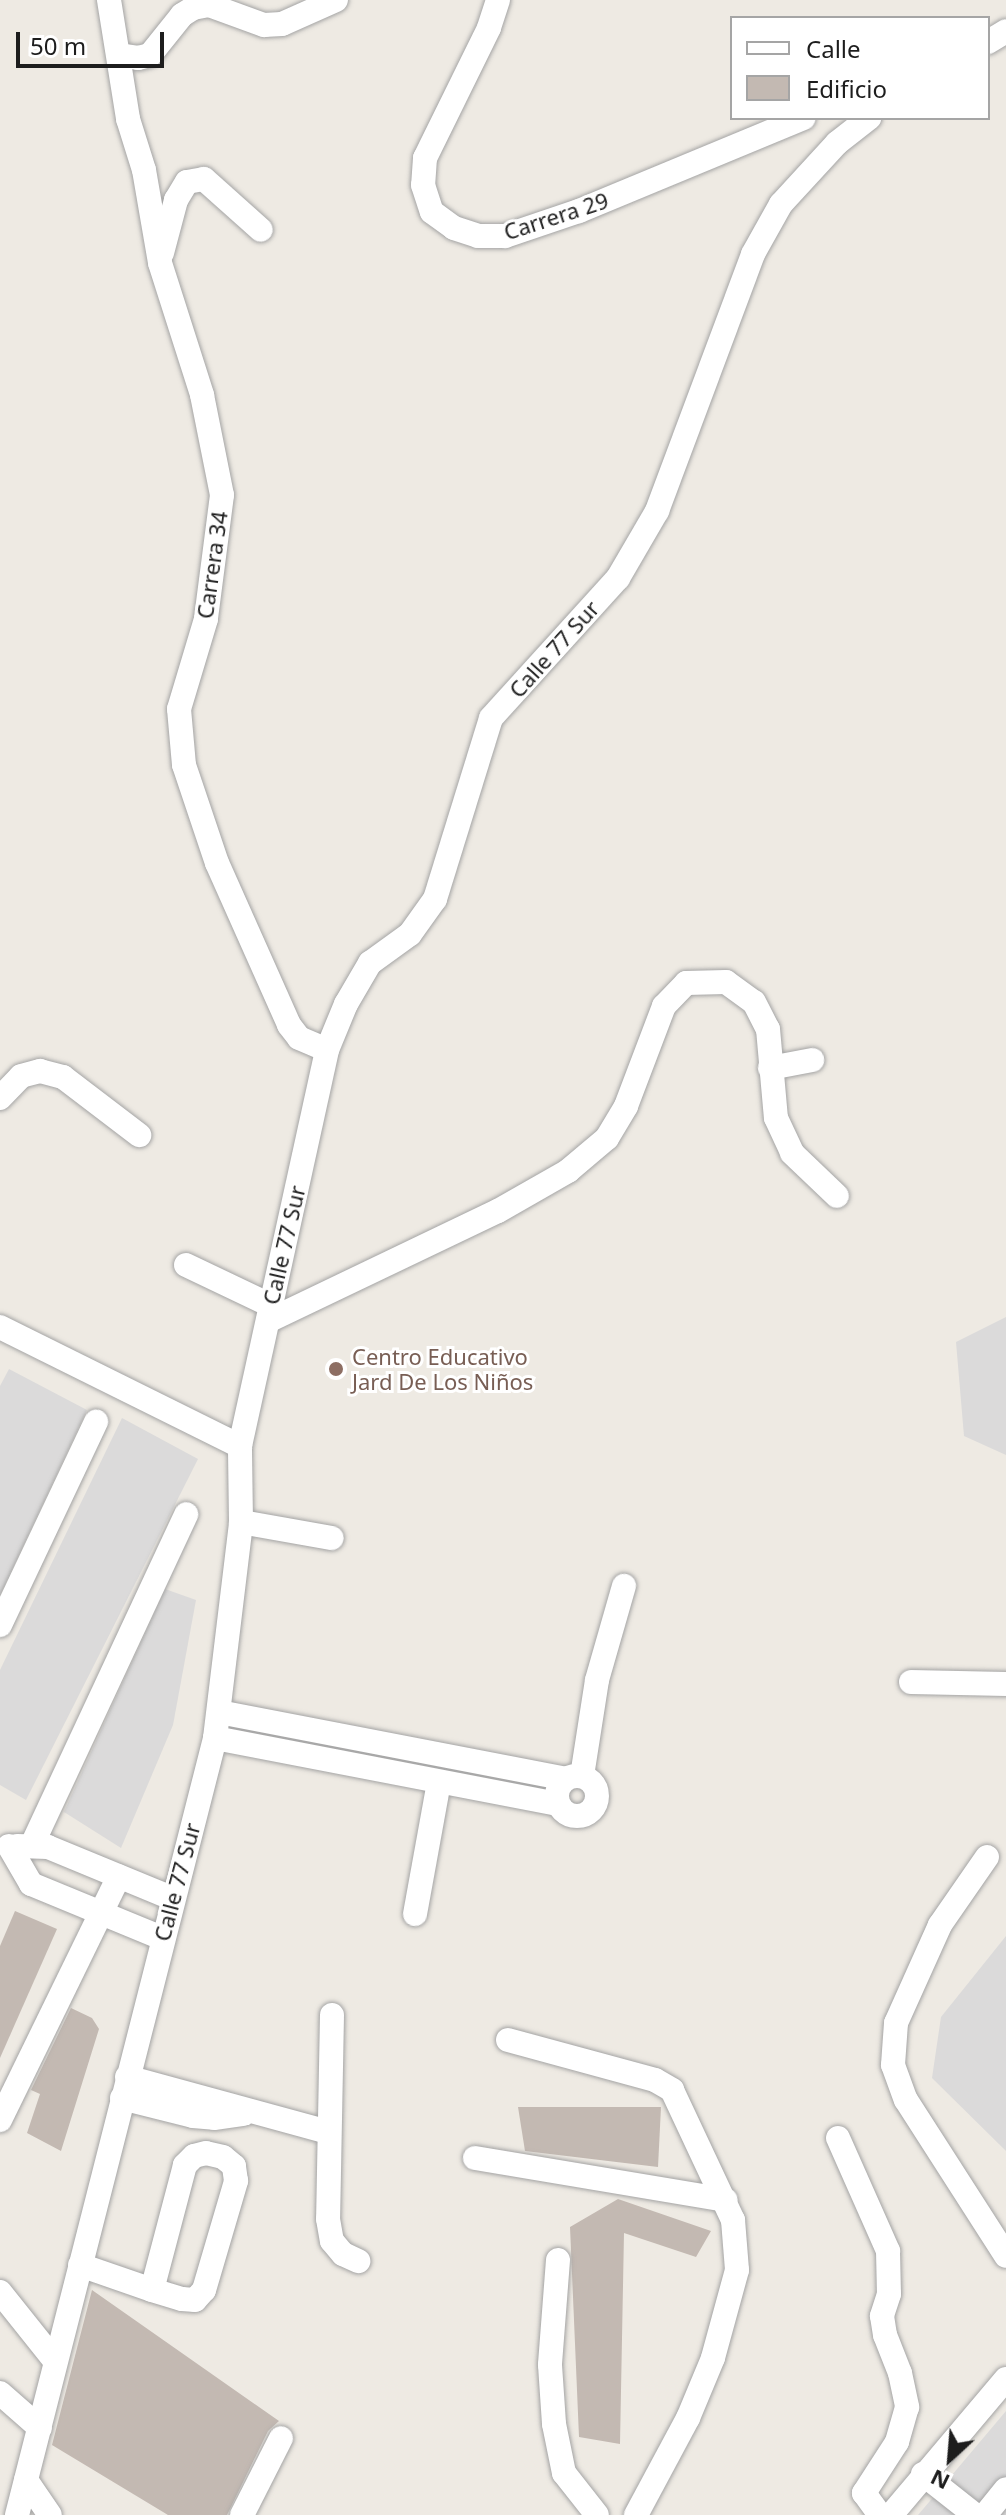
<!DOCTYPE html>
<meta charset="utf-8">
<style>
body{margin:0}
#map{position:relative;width:1006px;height:2515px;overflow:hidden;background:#eeeae3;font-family:"Noto Sans",sans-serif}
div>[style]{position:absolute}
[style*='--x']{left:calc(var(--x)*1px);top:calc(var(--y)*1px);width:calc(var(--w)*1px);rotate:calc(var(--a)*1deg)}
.residential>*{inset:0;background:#dbdada}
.building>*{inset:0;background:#c3b9b2}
.roads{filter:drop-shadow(0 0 2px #a4a4a4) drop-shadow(0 0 2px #a4a4a4)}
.minor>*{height:24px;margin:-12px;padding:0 12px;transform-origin:12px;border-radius:12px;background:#fff}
.minor>.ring{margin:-12px;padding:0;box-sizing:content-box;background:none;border:24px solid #fff;border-radius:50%}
.dots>*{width:22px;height:22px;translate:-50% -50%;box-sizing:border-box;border:4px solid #fff;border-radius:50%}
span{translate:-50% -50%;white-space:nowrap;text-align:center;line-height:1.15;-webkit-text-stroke:6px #fff;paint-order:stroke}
.street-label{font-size:22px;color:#1d1d1d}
.education-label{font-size:22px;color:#785e54}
.left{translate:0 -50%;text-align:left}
.legend{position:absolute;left:730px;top:16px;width:260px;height:104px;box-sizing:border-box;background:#fff;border:2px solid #a5a5a5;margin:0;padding:10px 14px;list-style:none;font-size:24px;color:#1d1d1d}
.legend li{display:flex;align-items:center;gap:16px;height:40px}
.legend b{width:40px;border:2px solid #a5a5a5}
.north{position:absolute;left:910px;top:2419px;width:80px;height:80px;-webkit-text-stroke:6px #fff;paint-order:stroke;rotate:206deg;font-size:22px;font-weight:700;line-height:32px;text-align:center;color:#1d1d1d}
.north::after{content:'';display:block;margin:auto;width:28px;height:36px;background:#1d1d1d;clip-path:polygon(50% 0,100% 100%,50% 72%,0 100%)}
.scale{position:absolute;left:16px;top:32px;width:148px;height:36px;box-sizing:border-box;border:4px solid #1d1d1d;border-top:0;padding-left:10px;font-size:24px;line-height:28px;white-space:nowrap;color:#1d1d1d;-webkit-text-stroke:6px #fff;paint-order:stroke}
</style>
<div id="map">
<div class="residential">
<i style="clip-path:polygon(1006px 1317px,1006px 1455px,964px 1436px,956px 1342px)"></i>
<i style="clip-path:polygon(9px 1369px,87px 1410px,0 1595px,0 1386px)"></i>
<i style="clip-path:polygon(122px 1418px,198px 1459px,26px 1800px,0 1785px,0 1670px)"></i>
<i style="clip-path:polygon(165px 1589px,196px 1600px,173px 1725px,121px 1848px,64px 1812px)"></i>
<i style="clip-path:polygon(1006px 1936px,1006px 2151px,932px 2078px,941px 2017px)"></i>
<i style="clip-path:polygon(1006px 2411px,1006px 2515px,918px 2515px,941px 2488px)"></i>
</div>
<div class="building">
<i style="clip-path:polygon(15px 1911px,57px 1929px,0 2058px,0 1946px)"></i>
<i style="clip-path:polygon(71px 2008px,92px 2018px,99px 2029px,61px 2151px,27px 2133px,40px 2094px,31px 2090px)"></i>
<i style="clip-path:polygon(518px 2107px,661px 2107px,658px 2167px,525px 2151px)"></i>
<i style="clip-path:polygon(618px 2199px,711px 2231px,696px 2257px,624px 2233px,620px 2444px,579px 2437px,570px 2227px)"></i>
<i style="clip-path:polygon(92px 2290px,279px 2421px,268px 2431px,227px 2515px,168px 2515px,52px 2445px)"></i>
</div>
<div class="roads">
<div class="minor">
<i style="--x:109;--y:0;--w:121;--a:80.9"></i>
<i style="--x:128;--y:119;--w:53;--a:72.6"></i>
<i style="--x:144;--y:170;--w:94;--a:80.2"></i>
<i style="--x:160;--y:263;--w:139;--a:72.3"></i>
<i style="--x:202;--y:395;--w:102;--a:78.7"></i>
<i style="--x:222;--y:495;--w:125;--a:97.4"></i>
<i style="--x:206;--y:619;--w:94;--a:106.7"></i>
<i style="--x:179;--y:709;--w:56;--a:84.9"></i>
<i style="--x:184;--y:765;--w:103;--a:71.4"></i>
<i style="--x:217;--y:863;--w:177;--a:66"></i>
<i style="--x:289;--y:1025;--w:16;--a:52"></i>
<i style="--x:299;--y:1038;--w:30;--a:23"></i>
<i style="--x:498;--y:0;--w:29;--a:108"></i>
<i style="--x:489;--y:28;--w:145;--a:116.2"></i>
<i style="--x:425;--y:158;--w:27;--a:94"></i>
<i style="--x:423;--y:185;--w:28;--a:72"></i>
<i style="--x:432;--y:212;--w:27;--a:36"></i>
<i style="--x:454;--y:228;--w:25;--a:18"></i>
<i style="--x:478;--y:236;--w:27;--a:0"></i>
<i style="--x:505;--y:236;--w:78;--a:-18.7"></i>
<i style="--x:579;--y:211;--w:243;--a:-22.5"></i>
<i style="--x:988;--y:42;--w:21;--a:-31"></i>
<i style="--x:119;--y:55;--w:19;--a:9"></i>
<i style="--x:138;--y:58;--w:12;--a:-14"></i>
<i style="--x:150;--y:55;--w:51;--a:-51.3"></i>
<i style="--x:182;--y:15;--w:13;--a:-32"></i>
<i style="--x:193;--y:8;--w:16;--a:-11"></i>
<i style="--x:209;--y:5;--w:59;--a:20"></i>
<i style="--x:264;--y:25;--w:18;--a:-3"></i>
<i style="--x:282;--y:24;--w:59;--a:-24"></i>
<i style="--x:162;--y:253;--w:55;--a:-75.2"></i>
<i style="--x:176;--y:200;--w:21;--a:-59"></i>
<i style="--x:187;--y:182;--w:17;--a:-10"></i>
<i style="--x:204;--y:179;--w:76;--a:41.8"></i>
<i style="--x:770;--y:1068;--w:43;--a:-10.8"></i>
<i style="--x:0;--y:1098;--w:30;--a:-46"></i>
<i style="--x:21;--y:1076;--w:20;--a:-15"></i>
<i style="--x:40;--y:1071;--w:24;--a:15"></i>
<i style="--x:63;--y:1077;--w:96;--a:37.3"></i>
<i style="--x:186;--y:1265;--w:93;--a:25.5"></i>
<i style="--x:268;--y:1321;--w:255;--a:-25.6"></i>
<i style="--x:498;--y:1211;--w:81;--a:-29.7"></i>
<i style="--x:568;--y:1171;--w:51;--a:-40.2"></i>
<i style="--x:607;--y:1138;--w:37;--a:-59"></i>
<i style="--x:626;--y:1106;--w:107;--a:-69.2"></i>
<i style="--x:664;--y:1006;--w:32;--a:-46"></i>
<i style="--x:686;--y:983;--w:40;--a:-1.4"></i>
<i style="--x:726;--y:982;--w:34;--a:36"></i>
<i style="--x:754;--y:1002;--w:30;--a:63"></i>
<i style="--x:768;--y:1029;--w:89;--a:84.9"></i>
<i style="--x:776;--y:1118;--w:38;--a:65"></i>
<i style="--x:792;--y:1153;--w:62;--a:43.7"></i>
<i style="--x:0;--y:1327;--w:268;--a:26.4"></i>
<i style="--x:241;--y:1522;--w:92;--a:10"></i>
<i style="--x:0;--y:1625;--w:225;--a:-64.7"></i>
<i style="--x:911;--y:1682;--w:95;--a:1.2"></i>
<i style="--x:219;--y:1712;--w:353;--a:10.9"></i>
<i style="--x:215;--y:1738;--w:349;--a:10.9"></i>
<i class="ring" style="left:557px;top:1776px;width:16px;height:16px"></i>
<i style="--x:582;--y:1776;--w:97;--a:-81.1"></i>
<i style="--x:597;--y:1680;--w:98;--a:-74"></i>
<i style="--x:32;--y:1845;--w:365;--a:-65"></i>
<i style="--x:9;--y:1846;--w:44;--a:59.9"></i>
<i style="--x:31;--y:1884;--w:142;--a:22.4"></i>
<i style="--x:17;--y:1846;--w:31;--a:2"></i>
<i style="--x:48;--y:1847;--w:134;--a:22.4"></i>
<i style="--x:987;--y:1857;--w:83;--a:124.7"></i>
<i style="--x:940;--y:1925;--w:107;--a:114.2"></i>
<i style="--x:896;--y:2023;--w:42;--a:94.1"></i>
<i style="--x:893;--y:2065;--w:37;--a:70"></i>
<i style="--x:906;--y:2100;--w:185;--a:57.3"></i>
<i style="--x:415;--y:1914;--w:134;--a:-79.7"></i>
<i style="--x:332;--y:2015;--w:204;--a:91.1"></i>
<i style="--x:328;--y:2219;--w:22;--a:80"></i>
<i style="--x:332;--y:2241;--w:17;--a:50"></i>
<i style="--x:343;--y:2254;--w:17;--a:25"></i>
<i style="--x:508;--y:2040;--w:152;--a:15.2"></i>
<i style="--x:655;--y:2080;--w:20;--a:30"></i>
<i style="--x:672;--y:2090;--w:144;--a:64.9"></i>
<i style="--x:733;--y:2220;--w:50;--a:85.4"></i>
<i style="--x:737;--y:2270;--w:91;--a:105.3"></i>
<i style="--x:713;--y:2358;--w:65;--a:112.6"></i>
<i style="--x:688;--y:2418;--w:110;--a:118.2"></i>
<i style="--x:127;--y:2077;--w:208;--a:15.3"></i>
<i style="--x:122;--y:2098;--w:73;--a:14.2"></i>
<i style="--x:193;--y:2116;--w:21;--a:5"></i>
<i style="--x:214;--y:2118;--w:30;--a:-8"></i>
<i style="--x:0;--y:2120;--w:271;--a:-64"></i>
<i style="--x:838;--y:2138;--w:124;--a:66.1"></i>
<i style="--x:888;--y:2251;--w:43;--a:88.7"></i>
<i style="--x:889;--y:2294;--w:23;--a:108"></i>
<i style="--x:882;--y:2316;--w:19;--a:81"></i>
<i style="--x:885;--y:2335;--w:41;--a:68.5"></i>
<i style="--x:900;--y:2373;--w:35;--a:78"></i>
<i style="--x:907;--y:2407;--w:36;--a:106"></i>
<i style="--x:897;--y:2442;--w:61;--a:122.9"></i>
<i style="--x:864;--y:2493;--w:27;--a:54"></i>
<i style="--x:475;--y:2158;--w:254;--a:9.5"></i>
<i style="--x:558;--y:2260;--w:105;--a:94.4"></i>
<i style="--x:550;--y:2365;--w:59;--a:86.1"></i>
<i style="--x:554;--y:2424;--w:50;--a:78.5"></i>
<i style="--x:564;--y:2473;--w:53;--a:51.8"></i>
<i style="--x:80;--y:2265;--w:76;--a:19.1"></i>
<i style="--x:152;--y:2290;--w:31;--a:17"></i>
<i style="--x:182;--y:2299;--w:13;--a:4"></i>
<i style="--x:195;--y:2300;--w:13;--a:-48"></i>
<i style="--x:204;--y:2290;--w:114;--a:-73.6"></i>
<i style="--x:236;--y:2181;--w:15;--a:-98"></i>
<i style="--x:234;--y:2166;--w:14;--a:-141"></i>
<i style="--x:223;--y:2157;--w:17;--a:-167"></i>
<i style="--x:206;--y:2153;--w:12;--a:166"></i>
<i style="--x:194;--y:2156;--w:13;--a:135"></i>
<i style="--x:185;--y:2165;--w:129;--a:104.8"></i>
<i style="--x:0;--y:2292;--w:88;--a:51.4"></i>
<i style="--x:0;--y:2393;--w:53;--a:41.2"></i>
<i style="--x:923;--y:2474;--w:66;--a:38.3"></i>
<i style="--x:26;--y:2480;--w:42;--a:55.6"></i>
<i style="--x:17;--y:2515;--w:802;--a:-75.7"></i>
<i style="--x:215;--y:1738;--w:218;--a:-83.1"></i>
<i style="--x:241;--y:1522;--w:76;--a:-90.8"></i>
<i style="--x:240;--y:1446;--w:405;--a:-77.6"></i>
<i style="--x:327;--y:1050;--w:50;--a:-67.6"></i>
<i style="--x:346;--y:1004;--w:48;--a:-59.7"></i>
<i style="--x:370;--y:963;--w:49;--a:-35.9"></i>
<i style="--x:410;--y:934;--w:43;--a:-54.5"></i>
<i style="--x:435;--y:899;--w:189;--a:-72.8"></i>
<i style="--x:491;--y:718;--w:189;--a:-47.8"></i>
<i style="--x:618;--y:578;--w:78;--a:-59.8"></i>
<i style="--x:657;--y:511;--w:274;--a:-69.5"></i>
<i style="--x:753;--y:254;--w:57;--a:-60.8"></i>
<i style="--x:781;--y:204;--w:83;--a:-47.4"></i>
<i style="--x:837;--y:143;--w:41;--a:-38"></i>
<i style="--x:242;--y:2515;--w:86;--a:-63.1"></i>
<i style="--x:891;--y:2515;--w:178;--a:-49.8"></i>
<i style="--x:985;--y:2515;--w:33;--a:-51"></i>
</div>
</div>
<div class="dots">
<i style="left:336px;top:1369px;background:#8d6e63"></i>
</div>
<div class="street-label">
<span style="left:556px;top:216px;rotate:-18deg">Carrera 29</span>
<span style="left:212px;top:565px;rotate:-82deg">Carrera 34</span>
<span style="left:554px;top:649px;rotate:-48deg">Calle 77 Sur</span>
<span style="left:284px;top:1245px;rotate:-77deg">Calle 77 Sur</span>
<span style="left:177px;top:1882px;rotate:-75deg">Calle 77 Sur</span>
</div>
<div class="education-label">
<span class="left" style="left:352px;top:1369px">Centro Educativo<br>Jard De Los Niños</span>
</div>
<ul class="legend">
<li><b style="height:10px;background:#fff"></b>Calle</li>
<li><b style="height:22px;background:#c3b9b2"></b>Edificio</li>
</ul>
<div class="north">N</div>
<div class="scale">50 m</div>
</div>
